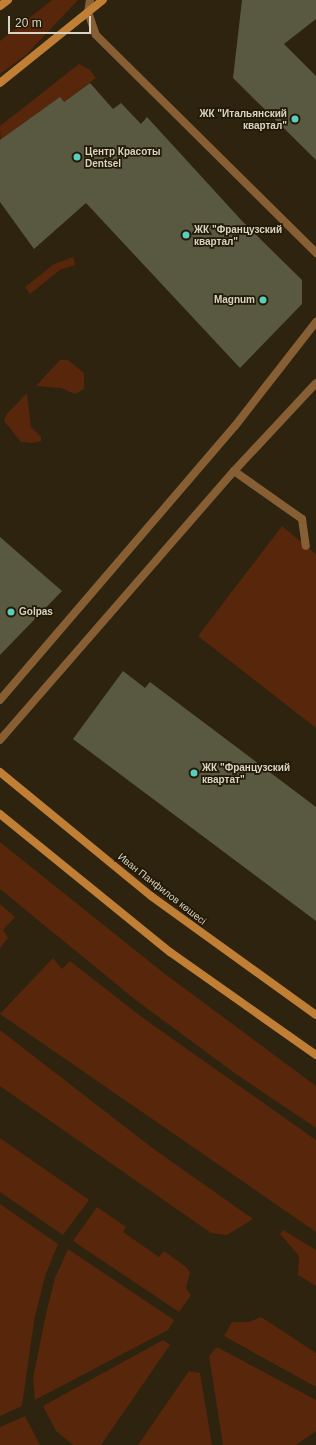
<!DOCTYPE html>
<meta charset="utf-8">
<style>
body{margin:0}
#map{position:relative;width:316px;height:1445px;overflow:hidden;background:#2d230f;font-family:Arial,sans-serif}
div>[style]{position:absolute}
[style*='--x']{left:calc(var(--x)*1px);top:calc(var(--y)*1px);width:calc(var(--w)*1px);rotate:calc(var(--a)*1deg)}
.green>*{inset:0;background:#58260b}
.building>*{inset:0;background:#595840}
.lane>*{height:8px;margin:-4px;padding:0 4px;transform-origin:4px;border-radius:4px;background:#885f34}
.street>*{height:8px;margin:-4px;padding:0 4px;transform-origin:4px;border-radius:4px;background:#885f34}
.secondary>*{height:8px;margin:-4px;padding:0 4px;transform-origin:4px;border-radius:4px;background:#c07f35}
.dots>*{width:11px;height:11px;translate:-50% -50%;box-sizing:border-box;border:2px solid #231a05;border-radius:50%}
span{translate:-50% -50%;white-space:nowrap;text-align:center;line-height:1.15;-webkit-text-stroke:3.5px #231a05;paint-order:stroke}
.poi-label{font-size:10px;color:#d9d3c6;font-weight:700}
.right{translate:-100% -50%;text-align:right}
.left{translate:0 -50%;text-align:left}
.street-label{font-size:10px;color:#d9d3c6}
.scale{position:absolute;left:8px;top:16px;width:83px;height:18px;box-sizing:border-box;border:2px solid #d9d3c6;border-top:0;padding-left:5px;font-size:12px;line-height:14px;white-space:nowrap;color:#d9d3c6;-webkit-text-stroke:3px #231a05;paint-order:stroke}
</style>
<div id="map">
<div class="green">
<i style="clip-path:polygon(52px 0,78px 0,26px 55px,0 74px,0 41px)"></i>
<i style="clip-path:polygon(79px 64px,90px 70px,96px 78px,1px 149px,0 126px)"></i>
<i style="clip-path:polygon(73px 257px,75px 265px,60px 270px,30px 294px,25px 287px,54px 264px)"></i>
<i style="clip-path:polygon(60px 360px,68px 360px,84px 373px,84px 389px,75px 394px,61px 388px,36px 386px)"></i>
<i style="clip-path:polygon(27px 393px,31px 427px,41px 437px,41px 441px,32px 443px,21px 442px,4px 421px,6px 415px)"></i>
<i style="clip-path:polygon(282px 526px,316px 554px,316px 728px,198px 636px)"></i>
<i style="clip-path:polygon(0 842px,165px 974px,316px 1086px,316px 1128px,236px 1074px,137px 1001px,0 889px)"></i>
<i style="clip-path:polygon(0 904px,15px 917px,3px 930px,8px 938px,0 948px)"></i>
<i style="clip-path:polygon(53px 958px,62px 969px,70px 961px,143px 1018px,316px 1140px,316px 1232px,0 1014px)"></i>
<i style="clip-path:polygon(0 1030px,151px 1147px,253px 1219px,227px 1235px,211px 1233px,0 1086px)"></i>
<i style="clip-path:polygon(0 1138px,89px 1200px,63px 1235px,0 1192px)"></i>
<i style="clip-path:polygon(0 1204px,58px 1244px,45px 1276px,34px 1321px,22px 1406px,0 1416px)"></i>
<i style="clip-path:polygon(97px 1207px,126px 1227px,123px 1232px,159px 1257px,164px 1251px,186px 1267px,190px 1272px,186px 1288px,191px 1295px,179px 1312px,73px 1241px)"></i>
<i style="clip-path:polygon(283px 1230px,316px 1250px,316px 1286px,298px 1275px,299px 1256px,280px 1234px)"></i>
<i style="clip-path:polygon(68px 1249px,174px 1320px,168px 1330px,35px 1400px,33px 1378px,46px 1314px,55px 1278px)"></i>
<i style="clip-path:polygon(261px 1317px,316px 1353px,316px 1387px,224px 1336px,232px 1322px,249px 1322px)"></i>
<i style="clip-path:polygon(163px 1340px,170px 1345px,101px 1445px,73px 1445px,56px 1431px,43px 1406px)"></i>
<i style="clip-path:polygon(217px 1347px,316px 1400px,316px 1431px,296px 1445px,223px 1445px,209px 1356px)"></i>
<i style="clip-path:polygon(189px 1371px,200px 1373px,212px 1445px,138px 1445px)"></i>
<i style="clip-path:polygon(25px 1416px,40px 1445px,0 1445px,0 1427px)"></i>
</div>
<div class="building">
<i style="clip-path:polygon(242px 0,316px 0,316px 19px,284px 44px,316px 76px,316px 160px,233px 78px)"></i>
<i style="clip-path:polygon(90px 83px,113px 109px,121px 103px,141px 124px,147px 117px,243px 222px,302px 280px,302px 304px,240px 368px,86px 203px,34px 249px,0 202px,0 140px,60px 97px,64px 102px)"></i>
<i style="clip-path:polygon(0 537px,62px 591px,0 655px)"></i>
<i style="clip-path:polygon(123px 671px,145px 688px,150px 682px,316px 807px,316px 921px,73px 739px)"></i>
</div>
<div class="lane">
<i style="--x:234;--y:471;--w:83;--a:35.2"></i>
<i style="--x:302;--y:519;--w:27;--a:82"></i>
<i style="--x:0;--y:700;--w:361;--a:-49.4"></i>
<i style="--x:235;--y:426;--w:132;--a:-52.1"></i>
</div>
<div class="street">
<i style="--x:90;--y:0;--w:12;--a:99"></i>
<i style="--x:88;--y:12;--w:24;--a:71"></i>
<i style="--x:96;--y:35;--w:310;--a:44.7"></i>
<i style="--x:0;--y:740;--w:357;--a:-49"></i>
<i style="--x:234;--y:471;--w:120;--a:-47"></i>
</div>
<div class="secondary">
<i style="--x:0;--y:6;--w:10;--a:-37"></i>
<i style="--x:0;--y:83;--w:132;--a:-38.9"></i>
<i style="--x:0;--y:772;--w:195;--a:39.4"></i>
<i style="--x:151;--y:896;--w:203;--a:35.8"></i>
<i style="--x:0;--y:814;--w:219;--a:39.1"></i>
<i style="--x:170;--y:952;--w:179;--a:35.2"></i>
</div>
<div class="dots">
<i style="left:295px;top:119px;background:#59cebf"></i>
<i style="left:77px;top:157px;background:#59cebf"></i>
<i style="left:186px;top:235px;background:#59cebf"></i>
<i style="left:263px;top:300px;background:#59cebf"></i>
<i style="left:11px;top:612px;background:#59cebf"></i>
<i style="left:194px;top:773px;background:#59cebf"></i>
</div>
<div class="poi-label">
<span class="right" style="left:287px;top:119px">ЖК "Итальянский<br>квартал"</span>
<span class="left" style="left:85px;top:157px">Центр Красоты<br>Dentsel</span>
<span class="left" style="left:194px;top:235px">ЖК "Французский<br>квартал"</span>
<span class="right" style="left:255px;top:300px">Magnum</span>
<span class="left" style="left:19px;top:612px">Golpas</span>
<span class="left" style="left:202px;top:773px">ЖК "Французский<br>квартат"</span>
</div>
<div class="street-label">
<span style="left:162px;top:889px;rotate:38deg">Иван Панфилов көшесі</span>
</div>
<div class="scale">20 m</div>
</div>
